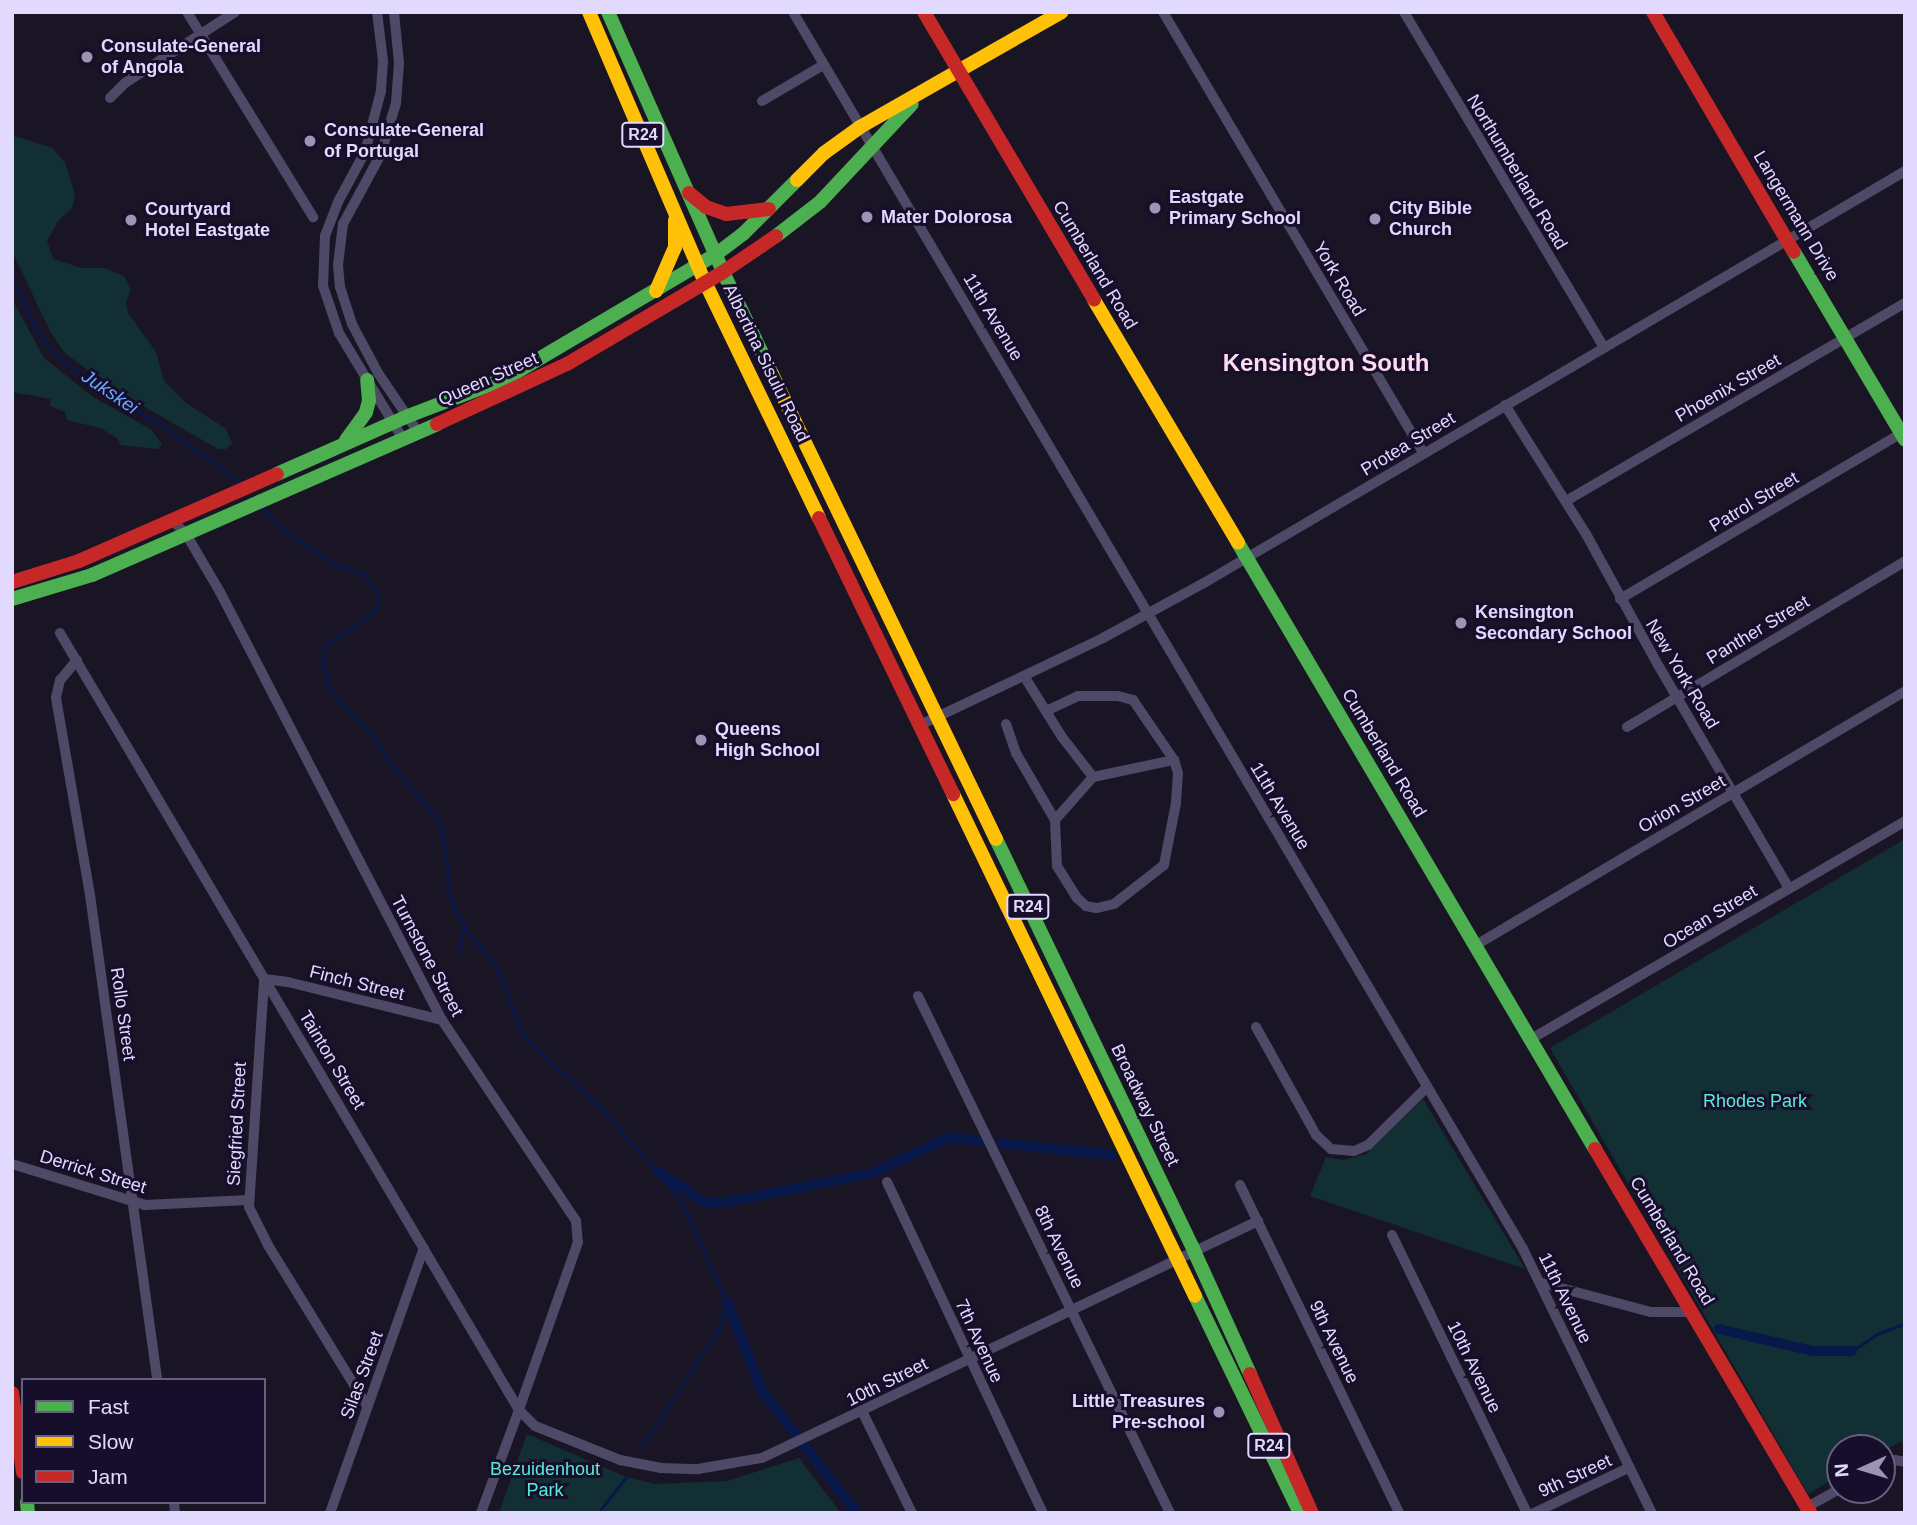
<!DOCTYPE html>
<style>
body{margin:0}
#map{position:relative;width:1917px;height:1525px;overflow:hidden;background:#1a1525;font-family:Helvetica,sans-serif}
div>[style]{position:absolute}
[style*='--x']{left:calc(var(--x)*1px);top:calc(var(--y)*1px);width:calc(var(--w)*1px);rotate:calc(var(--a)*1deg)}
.green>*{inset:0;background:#123034}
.stream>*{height:2.5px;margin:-1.25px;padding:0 1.25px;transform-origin:1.25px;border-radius:1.25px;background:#08184a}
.canal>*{height:10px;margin:-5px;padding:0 5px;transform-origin:5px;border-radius:5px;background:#08184a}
.street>*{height:10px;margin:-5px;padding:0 5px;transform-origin:5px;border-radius:5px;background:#4e4966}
.fast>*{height:14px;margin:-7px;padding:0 7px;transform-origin:7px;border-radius:7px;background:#4caf50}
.slow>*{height:14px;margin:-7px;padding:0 7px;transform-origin:7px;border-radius:7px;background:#ffc107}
.jam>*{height:14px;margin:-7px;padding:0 7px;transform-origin:7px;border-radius:7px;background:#c62828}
.dots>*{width:19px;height:19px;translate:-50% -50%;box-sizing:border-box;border:4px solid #170e2c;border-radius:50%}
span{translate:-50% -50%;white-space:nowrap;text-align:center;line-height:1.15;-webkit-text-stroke:6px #170e2c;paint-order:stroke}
.shield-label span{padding:2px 5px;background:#170e2c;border:2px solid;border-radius:5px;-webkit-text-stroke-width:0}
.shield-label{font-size:16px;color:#e2d9ff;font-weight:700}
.poi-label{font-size:18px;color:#e2d9ff;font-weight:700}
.left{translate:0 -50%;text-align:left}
.right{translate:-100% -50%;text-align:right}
.street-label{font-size:18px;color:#e2d9ff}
.park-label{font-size:18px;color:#59ebd6}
.water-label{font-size:19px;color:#67a9ff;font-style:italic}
.district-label{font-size:24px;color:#ffdbee;font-weight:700}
.frame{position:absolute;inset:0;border:14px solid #e2d9ff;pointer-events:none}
.legend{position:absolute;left:21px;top:1378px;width:245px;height:126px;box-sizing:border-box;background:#170e2c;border:2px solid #685f80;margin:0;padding:9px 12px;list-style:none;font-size:21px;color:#e2d9ff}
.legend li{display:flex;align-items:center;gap:14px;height:35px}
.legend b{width:35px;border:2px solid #685f80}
.north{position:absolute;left:1826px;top:1434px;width:70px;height:70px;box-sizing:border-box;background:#170e2c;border:2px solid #685f80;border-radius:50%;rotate:266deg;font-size:19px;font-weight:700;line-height:28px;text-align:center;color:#e2d9ff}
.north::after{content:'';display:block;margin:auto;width:24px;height:32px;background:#9c94b3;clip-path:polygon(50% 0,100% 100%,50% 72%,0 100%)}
</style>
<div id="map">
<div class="green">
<i style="clip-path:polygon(12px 135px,52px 148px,65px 162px,75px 195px,72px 208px,58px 221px,47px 241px,53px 259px,82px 268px,104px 268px,124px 276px,131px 289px,126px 302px,128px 313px,156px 352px,164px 381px,186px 403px,225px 428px,232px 443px,226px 449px,218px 449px,112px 388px,65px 353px,51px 333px,12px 251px)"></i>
<i style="clip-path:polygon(12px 299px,44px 358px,93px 397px,152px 430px,162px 445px,158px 449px,121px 445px,117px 438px,100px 428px,67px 420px,65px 412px,50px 406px,51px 399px,12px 392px)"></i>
<i style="clip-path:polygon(1905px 839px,1905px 1447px,1901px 1441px,1882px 1452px,1882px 1448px,1840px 1448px,1840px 1475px,1808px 1494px,1550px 1048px)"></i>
<i style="clip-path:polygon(1423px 1099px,1525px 1269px,1310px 1196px,1326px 1157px,1343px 1160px,1366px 1154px)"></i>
<i style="clip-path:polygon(527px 1434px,626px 1477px,656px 1484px,727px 1481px,799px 1458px,841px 1513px,499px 1513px)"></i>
</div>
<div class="stream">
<i style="--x:12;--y:277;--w:52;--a:64.9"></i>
<i style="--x:34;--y:324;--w:28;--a:58"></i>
<i style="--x:49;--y:348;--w:23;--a:41"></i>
<i style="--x:66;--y:363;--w:44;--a:36.6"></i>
<i style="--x:101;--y:389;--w:74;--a:30.7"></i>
<i style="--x:165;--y:427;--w:94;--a:36.4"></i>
<i style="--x:261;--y:506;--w:25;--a:48"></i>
<i style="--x:278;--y:525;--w:35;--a:37"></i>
<i style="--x:306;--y:546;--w:34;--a:32"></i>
<i style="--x:335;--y:564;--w:31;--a:19"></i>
<i style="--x:364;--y:574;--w:25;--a:53"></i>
<i style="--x:379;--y:594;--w:14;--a:94"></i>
<i style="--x:378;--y:608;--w:6;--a:129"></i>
<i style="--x:374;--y:613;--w:59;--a:146"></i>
<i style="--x:325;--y:646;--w:16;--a:97"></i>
<i style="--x:323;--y:662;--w:25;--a:78"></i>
<i style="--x:328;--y:686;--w:31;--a:52"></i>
<i style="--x:347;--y:710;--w:33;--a:44"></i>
<i style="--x:371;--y:733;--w:32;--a:58"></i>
<i style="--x:388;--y:760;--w:81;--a:50"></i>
<i style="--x:440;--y:822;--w:48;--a:80.3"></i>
<i style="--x:448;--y:869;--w:19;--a:90"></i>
<i style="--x:448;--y:888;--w:19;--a:72"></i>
<i style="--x:454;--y:906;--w:31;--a:61"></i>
<i style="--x:469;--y:933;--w:42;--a:49.8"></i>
<i style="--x:496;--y:965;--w:76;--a:68.5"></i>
<i style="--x:524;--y:1036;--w:110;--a:43.2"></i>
<i style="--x:604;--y:1111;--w:116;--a:48.9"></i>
<i style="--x:680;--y:1198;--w:114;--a:65.7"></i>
<i style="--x:727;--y:1302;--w:29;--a:106"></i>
<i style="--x:719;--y:1330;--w:140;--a:123.3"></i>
<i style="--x:459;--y:954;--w:28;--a:-80"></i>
<i style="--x:1852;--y:1351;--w:30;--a:-34"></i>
<i style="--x:1877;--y:1334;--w:30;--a:-21"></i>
<i style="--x:598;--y:1513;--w:46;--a:-52.1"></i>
</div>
<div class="canal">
<i style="--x:1001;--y:1143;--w:111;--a:6.2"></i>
<i style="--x:659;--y:1172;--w:54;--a:33.7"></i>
<i style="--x:704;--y:1202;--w:22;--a:0"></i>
<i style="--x:726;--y:1202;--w:149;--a:-11.2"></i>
<i style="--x:872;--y:1173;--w:86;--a:-24.8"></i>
<i style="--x:950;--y:1137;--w:30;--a:8"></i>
<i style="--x:727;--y:1302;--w:96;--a:68.5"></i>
<i style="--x:762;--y:1391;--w:155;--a:52.1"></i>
<i style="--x:1719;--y:1329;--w:97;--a:13.2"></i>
<i style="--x:1813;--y:1351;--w:39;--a:0"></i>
</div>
<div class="street">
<i style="--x:187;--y:12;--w:241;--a:58.4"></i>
<i style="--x:377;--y:12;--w:49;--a:83"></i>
<i style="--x:383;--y:61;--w:30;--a:94"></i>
<i style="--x:381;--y:91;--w:63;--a:104.7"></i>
<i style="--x:365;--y:152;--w:57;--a:118.4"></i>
<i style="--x:338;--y:202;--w:36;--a:111"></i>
<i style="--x:325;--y:236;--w:50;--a:92.3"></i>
<i style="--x:323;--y:286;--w:50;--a:71.2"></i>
<i style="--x:339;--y:333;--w:124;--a:58.9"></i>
<i style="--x:394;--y:12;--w:51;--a:84.4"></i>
<i style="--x:399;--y:63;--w:40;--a:94.3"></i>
<i style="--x:396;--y:103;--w:53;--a:106.4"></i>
<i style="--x:381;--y:154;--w:80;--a:118.5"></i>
<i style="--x:343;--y:224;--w:41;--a:97"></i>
<i style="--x:338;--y:265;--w:22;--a:85"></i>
<i style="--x:340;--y:287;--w:39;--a:72"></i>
<i style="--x:352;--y:324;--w:55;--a:62"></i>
<i style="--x:378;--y:373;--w:71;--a:55.9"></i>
<i style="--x:793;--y:12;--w:1436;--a:59.45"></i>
<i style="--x:1523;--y:1249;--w:294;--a:64"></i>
<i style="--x:1163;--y:12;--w:513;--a:59.44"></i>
<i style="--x:1404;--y:12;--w:390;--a:59.2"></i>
<i style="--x:110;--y:98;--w:21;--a:-45"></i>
<i style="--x:125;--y:83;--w:131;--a:-32.8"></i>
<i style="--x:762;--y:101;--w:71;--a:-30.5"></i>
<i style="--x:1505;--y:405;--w:152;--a:57.9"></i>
<i style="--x:1586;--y:534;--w:149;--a:61.2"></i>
<i style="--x:1658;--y:665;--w:259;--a:59.6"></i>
<i style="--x:1566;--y:501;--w:393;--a:-30.3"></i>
<i style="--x:173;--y:521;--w:18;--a:45"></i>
<i style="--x:186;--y:534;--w:67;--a:59.6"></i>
<i style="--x:220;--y:592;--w:482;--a:62.6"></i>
<i style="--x:442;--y:1020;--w:242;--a:56.3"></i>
<i style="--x:576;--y:1221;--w:21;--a:85"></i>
<i style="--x:578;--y:1242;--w:178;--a:109.4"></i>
<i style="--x:519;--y:1410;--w:23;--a:45"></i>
<i style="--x:535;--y:1426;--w:92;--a:21.8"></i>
<i style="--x:620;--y:1460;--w:42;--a:11"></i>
<i style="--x:661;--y:1468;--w:37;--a:2"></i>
<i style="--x:698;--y:1469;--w:65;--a:-9.8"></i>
<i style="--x:762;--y:1458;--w:550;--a:-25.54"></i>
<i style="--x:1620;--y:599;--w:331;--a:-30.5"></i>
<i style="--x:60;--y:633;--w:902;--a:59.43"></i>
<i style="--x:519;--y:1410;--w:110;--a:110.3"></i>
<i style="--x:77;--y:660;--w:26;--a:130"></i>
<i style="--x:60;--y:680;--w:18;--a:103"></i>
<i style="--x:56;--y:698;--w:200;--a:80.2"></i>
<i style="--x:90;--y:895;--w:490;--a:82.1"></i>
<i style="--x:1024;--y:676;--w:72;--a:58.1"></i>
<i style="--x:1062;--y:737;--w:51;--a:52.2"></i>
<i style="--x:1046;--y:711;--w:35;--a:-25"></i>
<i style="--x:1078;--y:696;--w:40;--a:0"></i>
<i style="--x:1118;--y:696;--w:16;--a:15"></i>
<i style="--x:1133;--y:700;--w:73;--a:55.7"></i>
<i style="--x:1174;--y:760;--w:14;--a:73"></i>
<i style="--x:1178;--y:773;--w:30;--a:94"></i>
<i style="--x:1176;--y:803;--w:63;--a:101"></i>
<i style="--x:1164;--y:865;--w:63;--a:142"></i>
<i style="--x:1114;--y:904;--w:18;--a:167"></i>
<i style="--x:1096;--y:908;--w:10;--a:-169"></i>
<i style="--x:1086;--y:906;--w:12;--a:-138"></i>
<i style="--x:1077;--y:898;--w:38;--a:-122"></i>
<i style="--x:1057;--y:866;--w:46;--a:-92.5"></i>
<i style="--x:1055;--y:820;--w:57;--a:-48.5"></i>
<i style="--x:1093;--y:777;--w:83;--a:-11.9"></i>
<i style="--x:1006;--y:724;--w:31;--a:71"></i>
<i style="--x:1016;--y:753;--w:78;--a:59.8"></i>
<i style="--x:918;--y:726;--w:205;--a:-25.4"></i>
<i style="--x:1103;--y:638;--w:115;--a:-28.6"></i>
<i style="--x:1204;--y:583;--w:813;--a:-30.44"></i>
<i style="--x:1627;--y:727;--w:324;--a:-30.8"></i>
<i style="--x:1476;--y:945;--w:499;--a:-30.6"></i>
<i style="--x:918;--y:996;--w:575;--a:64.01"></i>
<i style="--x:1256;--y:1027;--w:124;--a:60.9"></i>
<i style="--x:1316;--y:1135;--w:21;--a:43"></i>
<i style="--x:1331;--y:1149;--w:23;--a:5"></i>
<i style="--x:1354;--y:1151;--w:15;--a:-23"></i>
<i style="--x:1368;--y:1145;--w:83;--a:-44.5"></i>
<i style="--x:1531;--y:1039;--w:433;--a:-30.2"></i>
<i style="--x:12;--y:1164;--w:139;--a:17.1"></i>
<i style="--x:145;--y:1205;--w:103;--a:-2.8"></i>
<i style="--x:887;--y:1182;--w:366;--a:64.8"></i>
<i style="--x:1240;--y:1185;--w:365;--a:64.1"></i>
<i style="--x:1392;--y:1235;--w:309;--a:64.1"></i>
<i style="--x:1542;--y:1283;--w:113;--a:14.9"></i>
<i style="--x:1651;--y:1312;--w:41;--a:0"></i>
<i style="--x:367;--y:1406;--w:189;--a:-121.6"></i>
<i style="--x:268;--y:1245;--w:42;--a:-116.6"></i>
<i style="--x:249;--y:1207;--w:228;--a:-86.2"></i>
<i style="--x:264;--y:979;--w:24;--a:7"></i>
<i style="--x:288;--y:982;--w:159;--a:13.9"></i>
<i style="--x:862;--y:1411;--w:114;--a:63.9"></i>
<i style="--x:1882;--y:1466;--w:14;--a:-25"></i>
<i style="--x:1895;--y:1460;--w:10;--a:11"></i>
<i style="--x:174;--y:1502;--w:11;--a:85"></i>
<i style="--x:1807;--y:1507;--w:38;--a:-29"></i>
<i style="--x:330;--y:1513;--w:281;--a:-70.5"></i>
<i style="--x:1534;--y:1513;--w:106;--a:-25.6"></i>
</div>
<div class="fast">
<i style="--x:608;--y:12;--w:284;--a:66.1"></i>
<i style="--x:723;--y:272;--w:113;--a:64.3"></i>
<i style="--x:776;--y:236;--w:56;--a:-37.7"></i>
<i style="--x:820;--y:202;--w:134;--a:-46.8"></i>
<i style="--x:1794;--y:252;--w:218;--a:59.4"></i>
<i style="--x:346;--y:440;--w:34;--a:-54"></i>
<i style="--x:366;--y:412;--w:11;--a:-75"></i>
<i style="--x:369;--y:401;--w:21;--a:-95"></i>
<i style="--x:277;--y:474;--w:143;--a:-23.9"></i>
<i style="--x:408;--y:416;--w:104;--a:-20.9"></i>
<i style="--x:505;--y:379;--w:244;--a:-30.6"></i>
<i style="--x:715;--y:255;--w:35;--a:-37"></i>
<i style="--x:743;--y:234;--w:76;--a:-45"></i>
<i style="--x:1238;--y:543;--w:703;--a:59.5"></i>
<i style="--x:12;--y:599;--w:84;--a:-16.7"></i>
<i style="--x:92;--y:575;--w:377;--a:-23.6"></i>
<i style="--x:996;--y:839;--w:457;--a:64.3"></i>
<i style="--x:1194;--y:1251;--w:135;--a:65.5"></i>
<i style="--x:1195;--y:1296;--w:241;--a:64.2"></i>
<i style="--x:27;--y:1502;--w:11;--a:85"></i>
</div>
<div class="slow">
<i style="--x:589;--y:12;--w:294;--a:66.8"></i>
<i style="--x:705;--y:282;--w:262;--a:64.2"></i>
<i style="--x:797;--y:180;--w:38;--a:-45"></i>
<i style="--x:824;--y:153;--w:44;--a:-35.8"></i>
<i style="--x:860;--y:127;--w:232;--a:-29.7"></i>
<i style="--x:656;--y:291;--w:48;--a:-66.6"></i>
<i style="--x:675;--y:247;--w:27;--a:-90"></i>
<i style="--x:1094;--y:300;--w:282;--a:59.3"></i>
<i style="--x:772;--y:374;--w:516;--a:64.28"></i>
<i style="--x:953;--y:794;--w:557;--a:64.26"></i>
</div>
<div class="jam">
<i style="--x:924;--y:12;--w:334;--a:59.4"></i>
<i style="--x:1653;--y:12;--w:278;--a:59.6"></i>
<i style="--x:689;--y:193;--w:22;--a:39"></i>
<i style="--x:706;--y:207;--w:21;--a:19"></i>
<i style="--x:726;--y:214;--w:43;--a:-6.6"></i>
<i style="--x:437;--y:424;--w:143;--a:-24.8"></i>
<i style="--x:567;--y:364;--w:181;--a:-30.5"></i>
<i style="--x:723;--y:272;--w:64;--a:-34.2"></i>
<i style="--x:819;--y:518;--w:307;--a:64.1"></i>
<i style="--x:12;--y:582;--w:70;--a:-17.4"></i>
<i style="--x:79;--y:561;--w:216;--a:-23.7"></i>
<i style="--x:1595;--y:1149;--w:423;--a:59.4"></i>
<i style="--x:1250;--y:1374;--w:152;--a:66"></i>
<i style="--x:12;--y:1393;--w:80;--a:82.1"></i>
</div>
<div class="dots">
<i style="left:87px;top:57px;background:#9c94b3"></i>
<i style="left:310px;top:141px;background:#9c94b3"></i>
<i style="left:1155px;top:208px;background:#9c94b3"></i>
<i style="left:867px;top:217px;background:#9c94b3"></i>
<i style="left:1375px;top:219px;background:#9c94b3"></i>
<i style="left:131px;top:220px;background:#9c94b3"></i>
<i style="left:1461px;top:623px;background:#9c94b3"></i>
<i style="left:701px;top:740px;background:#9c94b3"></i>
<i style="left:1219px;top:1412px;background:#9c94b3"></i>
</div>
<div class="shield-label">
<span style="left:643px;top:135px">R24</span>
<span style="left:1028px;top:907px">R24</span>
<span style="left:1269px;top:1446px">R24</span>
</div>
<div class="poi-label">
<span class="left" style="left:101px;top:57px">Consulate-General<br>of Angola</span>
<span class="left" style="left:324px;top:141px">Consulate-General<br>of Portugal</span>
<span class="left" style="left:1169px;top:208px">Eastgate<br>Primary School</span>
<span class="left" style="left:1389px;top:219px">City Bible<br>Church</span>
<span class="left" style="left:145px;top:220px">Courtyard<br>Hotel Eastgate</span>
<span class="left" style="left:881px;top:217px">Mater Dolorosa</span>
<span class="left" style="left:1475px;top:623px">Kensington<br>Secondary School</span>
<span class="left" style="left:715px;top:740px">Queens<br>High School</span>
<span class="right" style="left:1205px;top:1412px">Little Treasures<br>Pre-school</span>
</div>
<div class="street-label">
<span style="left:1517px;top:172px;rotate:59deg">Northumberland Road</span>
<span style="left:1796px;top:216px;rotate:59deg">Langermann Drive</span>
<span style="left:1095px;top:265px;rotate:59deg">Cumberland Road</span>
<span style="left:1339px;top:279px;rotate:59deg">York Road</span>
<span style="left:993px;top:317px;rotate:59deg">11th Avenue</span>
<span style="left:766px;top:363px;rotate:64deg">Albertina Sisulu Road</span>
<span style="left:488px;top:379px;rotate:-24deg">Queen Street</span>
<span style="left:1728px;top:388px;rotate:-30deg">Phoenix Street</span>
<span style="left:1408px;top:444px;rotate:-31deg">Protea Street</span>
<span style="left:1754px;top:502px;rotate:-31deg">Patrol Street</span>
<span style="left:1758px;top:630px;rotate:-31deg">Panther Street</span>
<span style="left:1682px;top:674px;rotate:59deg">New York Road</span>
<span style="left:1384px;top:753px;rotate:59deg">Cumberland Road</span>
<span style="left:1682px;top:804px;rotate:-30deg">Orion Street</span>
<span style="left:1280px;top:806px;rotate:59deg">11th Avenue</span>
<span style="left:1710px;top:917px;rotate:-31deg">Ocean Street</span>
<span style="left:427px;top:956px;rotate:62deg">Turnstone Street</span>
<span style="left:357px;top:983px;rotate:14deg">Finch Street</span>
<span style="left:123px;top:1014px;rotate:82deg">Rollo Street</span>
<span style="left:332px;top:1060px;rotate:59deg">Tainton Street</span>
<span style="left:1145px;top:1105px;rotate:64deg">Broadway Street</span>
<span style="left:237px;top:1124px;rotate:-87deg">Siegfried Street</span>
<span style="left:93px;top:1172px;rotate:17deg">Derrick Street</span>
<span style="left:1672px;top:1241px;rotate:59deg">Cumberland Road</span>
<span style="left:1059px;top:1247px;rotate:64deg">8th Avenue</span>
<span style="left:1565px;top:1298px;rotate:64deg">11th Avenue</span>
<span style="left:979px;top:1341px;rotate:65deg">7th Avenue</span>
<span style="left:1334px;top:1342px;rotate:64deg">9th Avenue</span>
<span style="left:1474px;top:1367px;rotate:64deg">10th Avenue</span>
<span style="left:362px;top:1375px;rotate:-70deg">Silas Street</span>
<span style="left:887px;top:1382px;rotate:-26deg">10th Street</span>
<span style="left:1575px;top:1476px;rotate:-25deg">9th Street</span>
</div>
<div class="park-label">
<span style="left:1755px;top:1101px">Rhodes Park</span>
<span style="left:545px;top:1480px">Bezuidenhout<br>Park</span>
</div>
<div class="water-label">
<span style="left:110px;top:392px;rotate:34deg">Jukskei</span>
</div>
<div class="district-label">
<span style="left:1326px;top:363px">Kensington South</span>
</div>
<div class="frame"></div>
<ul class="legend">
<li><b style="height:9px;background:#4caf50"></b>Fast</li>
<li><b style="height:9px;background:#ffc107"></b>Slow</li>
<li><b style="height:9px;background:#c62828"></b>Jam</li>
</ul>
<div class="north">N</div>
</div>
